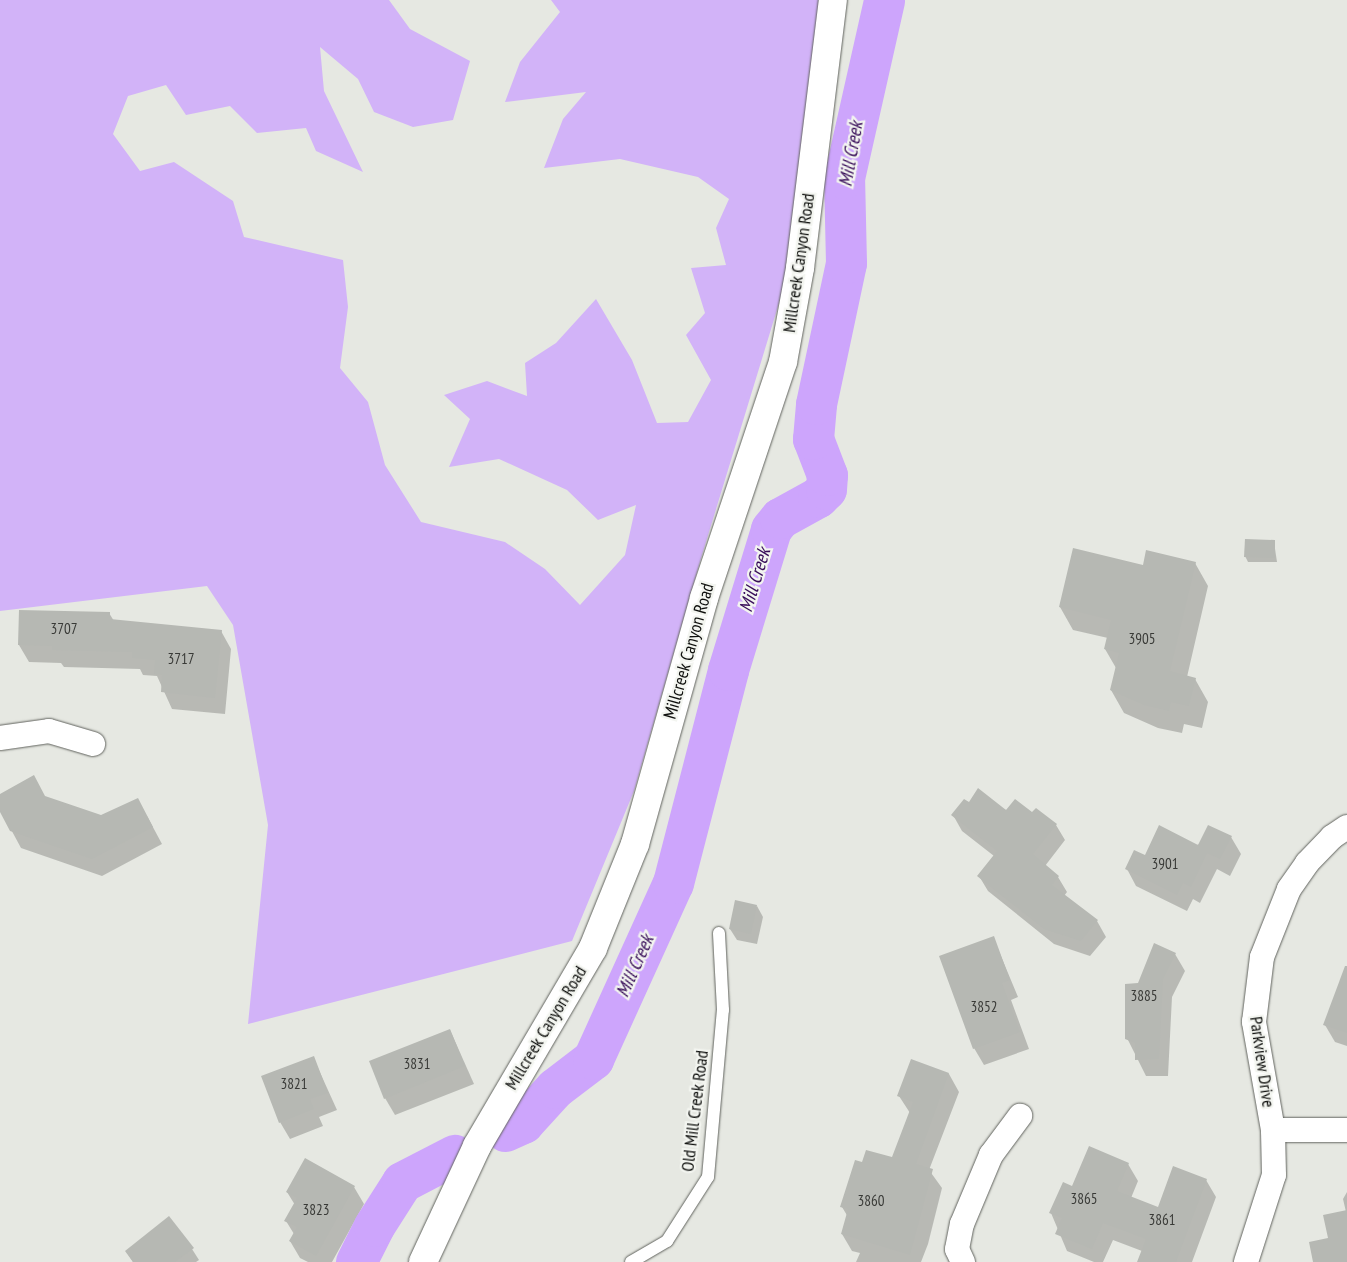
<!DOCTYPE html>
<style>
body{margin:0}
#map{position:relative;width:1347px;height:1262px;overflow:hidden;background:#e6e8e2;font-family:"PT Sans Narrow",sans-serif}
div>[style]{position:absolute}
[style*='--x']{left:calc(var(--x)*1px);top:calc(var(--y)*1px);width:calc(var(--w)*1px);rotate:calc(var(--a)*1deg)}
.green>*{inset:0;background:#d2b3f8}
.shadow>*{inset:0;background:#0003}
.river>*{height:41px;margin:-20.5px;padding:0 20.5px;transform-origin:20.5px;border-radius:20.5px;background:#cda5fc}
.building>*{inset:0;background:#b6b8b3}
.roads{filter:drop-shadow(0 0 1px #61635e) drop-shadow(0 0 1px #61635e)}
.lane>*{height:12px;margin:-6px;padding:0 6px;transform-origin:6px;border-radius:6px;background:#fff}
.street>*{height:24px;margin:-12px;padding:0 12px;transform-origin:12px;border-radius:12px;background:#fff}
.secondary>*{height:28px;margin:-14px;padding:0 14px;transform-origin:14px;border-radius:14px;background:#fff}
span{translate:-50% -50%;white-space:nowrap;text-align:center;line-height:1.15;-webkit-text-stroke:4.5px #f3f5f0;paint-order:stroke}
.number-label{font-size:15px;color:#393a37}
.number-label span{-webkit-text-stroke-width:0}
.street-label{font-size:18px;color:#0f100e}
.water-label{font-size:19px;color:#380d59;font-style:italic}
</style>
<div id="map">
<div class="green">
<i style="clip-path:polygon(0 0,389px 0,410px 29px,470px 61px,453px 120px,413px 127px,374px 112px,358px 79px,320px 47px,324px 91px,363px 172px,316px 151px,306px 128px,257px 133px,230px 106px,186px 115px,166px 85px,128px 96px,113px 134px,140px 171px,174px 162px,233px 201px,244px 237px,343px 260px,348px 307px,340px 368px,368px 402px,385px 465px,421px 522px,505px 542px,545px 569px,580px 605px,625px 555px,636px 505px,598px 520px,567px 490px,499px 459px,449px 467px,470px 419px,444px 395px,487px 381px,527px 396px,525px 363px,556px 343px,596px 299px,632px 360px,657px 423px,688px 422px,711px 380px,686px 335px,705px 313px,691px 268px,726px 265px,716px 228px,729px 199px,698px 177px,620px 159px,544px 168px,563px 119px,586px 92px,505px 102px,520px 62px,560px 12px,551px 0,820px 0,783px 290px,702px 555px,634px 791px,572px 941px,248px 1024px,268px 825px,233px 625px,207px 586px,0 611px)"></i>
</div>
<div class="shadow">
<i style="clip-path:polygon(1274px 542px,1277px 562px,1248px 562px,1245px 556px)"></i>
<i style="clip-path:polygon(1195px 563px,1208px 586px,1187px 677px,1195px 679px,1208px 702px,1202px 728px,1184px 724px,1182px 733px,1158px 728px,1124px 713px,1111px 690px,1116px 668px,1105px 649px,1108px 638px,1073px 630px,1060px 607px,1144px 566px)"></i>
<i style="clip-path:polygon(109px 613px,114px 621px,221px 631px,231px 649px,225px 714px,172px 709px,157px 676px,143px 675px,140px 669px,64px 667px,61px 663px,29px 662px,19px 645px)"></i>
<i style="clip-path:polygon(0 795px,45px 798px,101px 816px,147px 816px,162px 844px,102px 876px,21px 848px,0 809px)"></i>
<i style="clip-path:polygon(969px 804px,1032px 814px,1056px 825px,1065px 840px,1045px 866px,1058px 877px,1067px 892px,1064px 896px,1097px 921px,1106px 937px,1090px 956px,1054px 944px,988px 891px,979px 876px,994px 856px,962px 831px,953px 815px)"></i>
<i style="clip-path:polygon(1231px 837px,1241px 854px,1230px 876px,1217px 869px,1200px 903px,1193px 899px,1187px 911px,1136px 886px,1127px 869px,1145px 857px)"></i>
<i style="clip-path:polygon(757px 906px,763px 917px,757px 944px,737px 940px,730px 929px)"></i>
<i style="clip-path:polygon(993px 937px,1018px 997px,1011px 1000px,1029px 1049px,984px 1065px,974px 1048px)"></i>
<i style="clip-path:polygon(1175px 954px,1185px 971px,1172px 997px,1168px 1076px,1146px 1076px,1127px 1038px,1139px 985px)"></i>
<i style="clip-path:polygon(1347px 996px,1347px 1046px,1335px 1042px,1325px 1025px)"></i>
<i style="clip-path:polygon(450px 1030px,474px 1084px,395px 1115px,385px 1098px)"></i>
<i style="clip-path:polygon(313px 1057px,337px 1110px,319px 1117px,323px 1126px,290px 1139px,280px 1122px)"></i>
<i style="clip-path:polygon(912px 1061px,949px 1074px,959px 1092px,929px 1170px,942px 1188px,928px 1244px,921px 1262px,856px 1262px,860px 1253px,852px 1251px,842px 1234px,848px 1217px,842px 1207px,863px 1163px,893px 1159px,910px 1113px,899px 1096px)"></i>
<i style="clip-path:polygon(1128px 1164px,1138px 1181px,1131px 1198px,1159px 1209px,1206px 1180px,1216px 1197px,1192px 1262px,1138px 1262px,1142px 1251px,1113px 1240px,1103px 1262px,1094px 1262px,1067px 1251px,1051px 1213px,1072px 1187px)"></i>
<i style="clip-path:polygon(354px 1187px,364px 1204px,332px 1262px,308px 1262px,300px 1258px,290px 1241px,294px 1234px,286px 1221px,295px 1205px,287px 1192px)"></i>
<i style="clip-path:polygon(1347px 1192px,1347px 1262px,1315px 1262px,1346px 1212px,1343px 1199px)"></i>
<i style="clip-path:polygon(192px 1249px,199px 1260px,196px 1262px,133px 1262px,126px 1251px)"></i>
</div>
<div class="river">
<i style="--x:505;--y:1131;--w:20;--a:-24"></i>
<i style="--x:523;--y:1123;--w:47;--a:-47.6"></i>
<i style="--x:555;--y:1088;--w:48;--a:-37.3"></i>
<i style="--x:593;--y:1059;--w:193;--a:-65.6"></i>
<i style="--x:673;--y:883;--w:220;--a:-75.5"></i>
<i style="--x:728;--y:670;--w:147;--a:-73"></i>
<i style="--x:771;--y:529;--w:14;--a:-51"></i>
<i style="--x:780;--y:518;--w:43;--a:-28.9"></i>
<i style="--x:818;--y:497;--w:11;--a:-45"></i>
<i style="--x:826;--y:489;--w:14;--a:-86"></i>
<i style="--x:827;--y:475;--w:39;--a:-111"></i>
<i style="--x:813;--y:439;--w:35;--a:-85"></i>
<i style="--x:816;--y:404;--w:144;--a:-78"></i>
<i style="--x:846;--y:263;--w:85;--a:-91.3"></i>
<i style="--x:844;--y:178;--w:182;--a:-77.3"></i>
<i style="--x:356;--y:1262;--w:40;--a:-63.4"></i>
<i style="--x:374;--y:1226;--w:52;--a:-57.5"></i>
<i style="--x:402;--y:1182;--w:59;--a:-27.4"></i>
</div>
<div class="building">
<i style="clip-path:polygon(1245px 539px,1275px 540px,1275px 558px,1244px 557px)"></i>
<i style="clip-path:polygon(1073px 548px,1143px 565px,1146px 550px,1196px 562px,1170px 671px,1196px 678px,1189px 706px,1171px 702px,1169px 711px,1144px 705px,1110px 690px,1119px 653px,1104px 649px,1111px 620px,1059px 607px)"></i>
<i style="clip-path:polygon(19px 610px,110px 612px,110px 619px,222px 630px,215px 698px,161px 692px,162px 675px,154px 674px,155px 660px,132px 658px,132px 652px,52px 650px,52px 646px,18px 645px)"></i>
<i style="clip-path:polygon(34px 775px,45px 796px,101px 815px,138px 798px,153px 827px,92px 859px,10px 831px,0 812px,0 794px)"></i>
<i style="clip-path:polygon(978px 788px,1006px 810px,1015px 799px,1032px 812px,1036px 808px,1057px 824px,1033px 854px,1059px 876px,1052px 885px,1098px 920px,1081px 941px,1044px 929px,977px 876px,997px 851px,951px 815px,964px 799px,969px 802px)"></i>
<i style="clip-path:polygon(1159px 825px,1198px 845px,1208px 825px,1232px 836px,1220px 859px,1207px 853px,1191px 887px,1183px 883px,1177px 895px,1125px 869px,1134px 850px,1145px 855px)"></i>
<i style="clip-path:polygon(735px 900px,757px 905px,751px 934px,729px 929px)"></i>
<i style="clip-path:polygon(994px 936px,1010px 980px,1002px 983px,1020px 1032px,973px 1049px,939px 956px)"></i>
<i style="clip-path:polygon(1154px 943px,1176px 953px,1163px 979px,1159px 1059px,1135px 1060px,1135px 1043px,1125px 1039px,1125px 984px,1138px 983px)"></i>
<i style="clip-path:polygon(1345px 966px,1347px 966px,1347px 1033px,1323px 1025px)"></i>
<i style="clip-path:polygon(450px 1029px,465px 1066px,384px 1099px,369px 1061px)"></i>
<i style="clip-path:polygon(314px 1056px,328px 1093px,310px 1099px,314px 1109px,279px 1123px,261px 1076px)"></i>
<i style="clip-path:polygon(911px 1059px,949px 1073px,916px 1164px,933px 1169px,910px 1255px,841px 1234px,848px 1209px,840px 1207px,855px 1160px,862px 1162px,866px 1150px,892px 1157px,913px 1102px,897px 1096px)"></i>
<i style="clip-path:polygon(1089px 1146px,1129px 1163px,1117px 1191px,1158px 1207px,1173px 1166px,1207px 1179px,1176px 1262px,1137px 1262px,1146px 1239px,1103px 1223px,1092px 1249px,1055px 1234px,1062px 1218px,1049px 1213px,1063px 1182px,1072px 1186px)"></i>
<i style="clip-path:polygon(305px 1158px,355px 1186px,316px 1256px,289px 1241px,297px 1227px,284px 1221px,297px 1198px,286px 1192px)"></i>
<i style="clip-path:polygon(1347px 1210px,1347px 1262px,1313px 1262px,1309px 1242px,1328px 1238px,1323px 1215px)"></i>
<i style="clip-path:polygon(169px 1216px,194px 1248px,175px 1262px,133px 1262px,125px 1251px)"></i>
</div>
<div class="roads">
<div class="lane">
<i style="--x:631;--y:1262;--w:42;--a:-30.3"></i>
<i style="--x:667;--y:1241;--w:76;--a:-57.4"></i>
<i style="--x:708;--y:1177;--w:168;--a:-84.9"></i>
<i style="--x:723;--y:1010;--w:77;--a:-93"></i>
</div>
<div class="street">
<i style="--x:0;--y:738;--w:49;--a:-8.1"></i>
<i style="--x:49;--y:731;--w:46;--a:16.5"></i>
<i style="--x:1273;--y:1130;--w:74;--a:0"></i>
<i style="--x:963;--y:1262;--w:14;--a:-115"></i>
<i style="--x:957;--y:1249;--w:25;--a:-79"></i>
<i style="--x:962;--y:1224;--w:75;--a:-67.2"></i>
<i style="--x:991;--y:1155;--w:49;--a:-53.4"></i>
<i style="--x:1246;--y:1262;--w:91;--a:-72.2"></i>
<i style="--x:1274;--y:1175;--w:45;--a:-91.3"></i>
<i style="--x:1273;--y:1130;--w:110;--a:-100"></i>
<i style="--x:1254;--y:1022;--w:65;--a:-83"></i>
<i style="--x:1262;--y:957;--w:73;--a:-68.3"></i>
<i style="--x:1289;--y:889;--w:32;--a:-55"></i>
<i style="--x:1307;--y:863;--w:36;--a:-46"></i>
<i style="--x:1332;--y:837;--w:18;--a:-34"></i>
</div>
<div class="secondary">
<i style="--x:423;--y:1262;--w:128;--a:-65"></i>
<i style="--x:477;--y:1146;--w:229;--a:-59.6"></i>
<i style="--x:593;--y:948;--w:112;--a:-68"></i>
<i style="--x:635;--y:844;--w:255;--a:-74.3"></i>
<i style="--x:704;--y:598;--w:249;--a:-71.5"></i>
<i style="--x:783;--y:362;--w:96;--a:-79.7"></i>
<i style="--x:800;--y:268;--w:270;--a:-83"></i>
</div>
</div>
<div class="number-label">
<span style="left:64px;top:629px">3707</span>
<span style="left:1142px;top:639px">3905</span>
<span style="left:181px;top:659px">3717</span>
<span style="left:1165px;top:864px">3901</span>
<span style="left:1144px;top:996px">3885</span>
<span style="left:984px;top:1007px">3852</span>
<span style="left:417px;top:1064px">3831</span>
<span style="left:294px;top:1084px">3821</span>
<span style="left:1084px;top:1199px">3865</span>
<span style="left:871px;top:1201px">3860</span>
<span style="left:316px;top:1210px">3823</span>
<span style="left:1162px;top:1220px">3861</span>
</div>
<div class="street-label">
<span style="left:799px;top:263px;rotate:-82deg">Millcreek Canyon Road</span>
<span style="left:689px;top:651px;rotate:-74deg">Millcreek Canyon Road</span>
<span style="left:546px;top:1028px;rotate:-59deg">Millcreek Canyon Road</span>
<span style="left:1262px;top:1062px;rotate:82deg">Parkview Drive</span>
<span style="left:695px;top:1111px;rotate:-83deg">Old Mill Creek Road</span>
</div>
<div class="water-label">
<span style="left:851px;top:154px;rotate:-80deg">Mill Creek</span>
<span style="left:755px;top:580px;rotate:-73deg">Mill Creek</span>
<span style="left:635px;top:966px;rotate:-66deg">Mill Creek</span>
</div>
</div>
